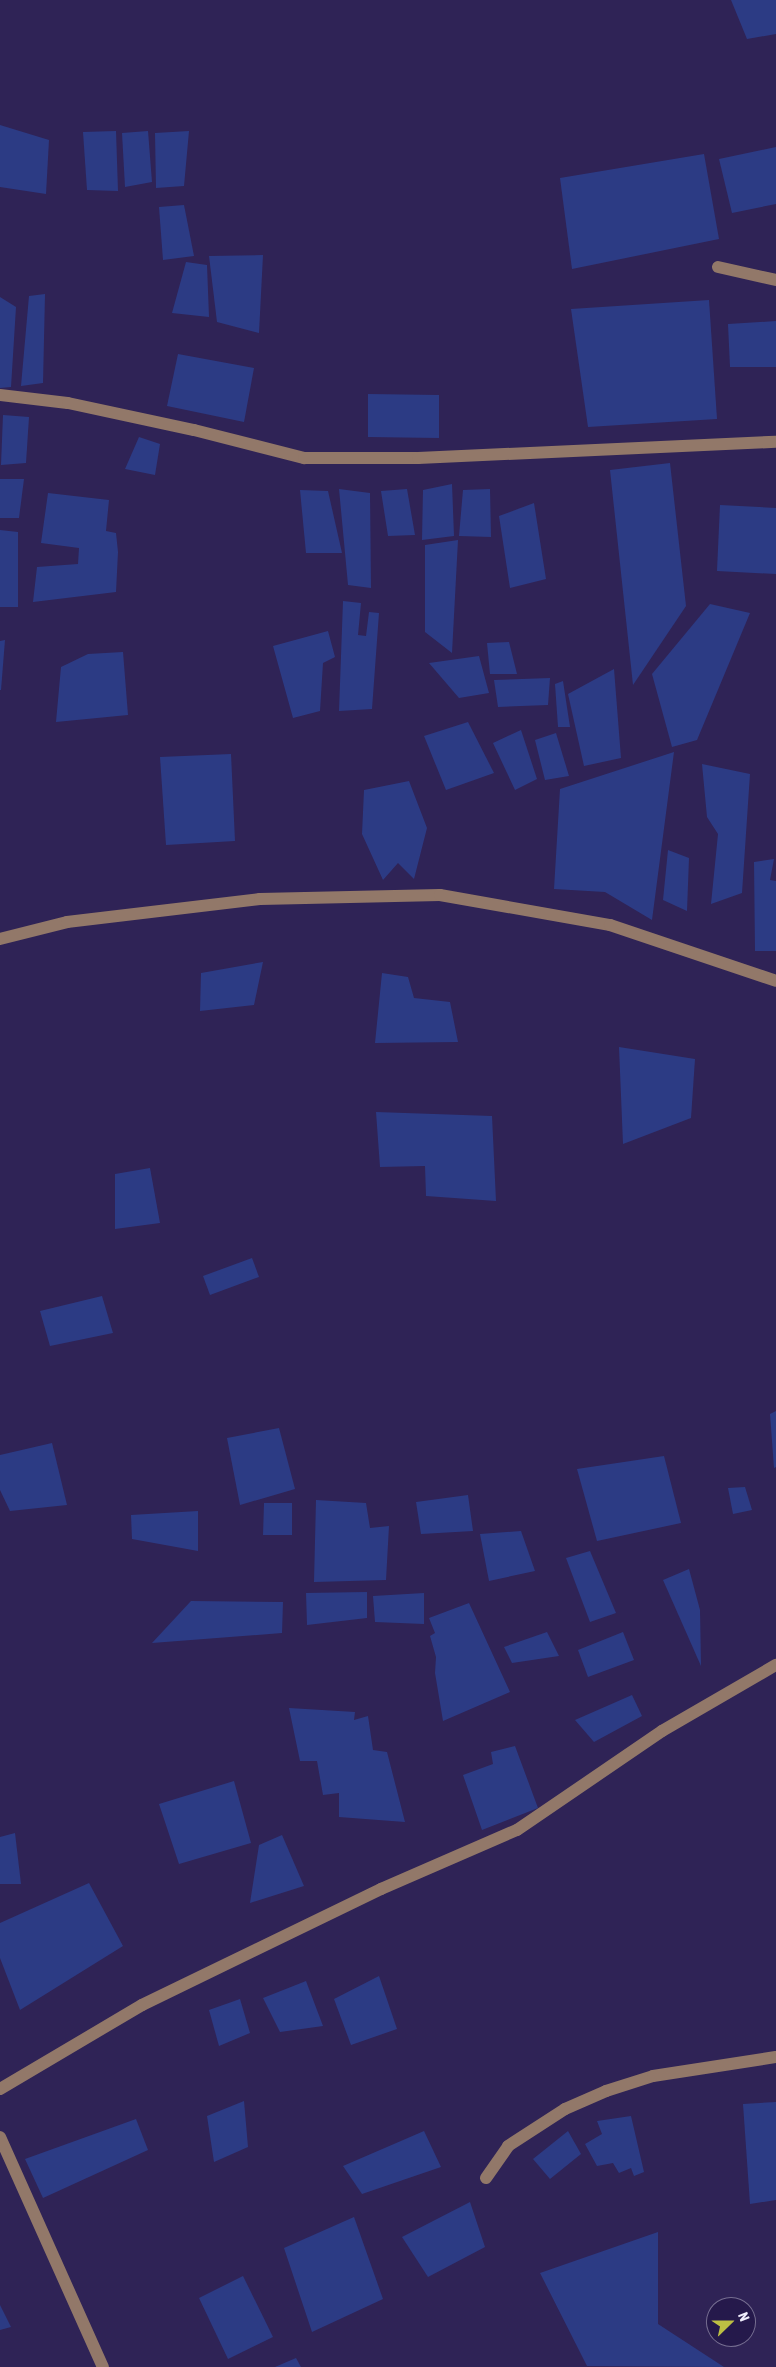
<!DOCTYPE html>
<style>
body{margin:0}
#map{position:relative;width:776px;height:2367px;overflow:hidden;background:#2f2356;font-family:"Asap Condensed",sans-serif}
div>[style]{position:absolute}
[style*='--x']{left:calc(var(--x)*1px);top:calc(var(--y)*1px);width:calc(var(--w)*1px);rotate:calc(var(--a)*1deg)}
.building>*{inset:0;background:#2c3b84}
.minor>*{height:12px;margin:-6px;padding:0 6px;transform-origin:6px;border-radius:6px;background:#927869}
span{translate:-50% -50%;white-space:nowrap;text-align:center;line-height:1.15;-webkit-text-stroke:4px #25194b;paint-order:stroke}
.north{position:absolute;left:706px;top:2297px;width:50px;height:50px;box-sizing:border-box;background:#25194b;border:1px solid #766e91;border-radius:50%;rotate:68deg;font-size:14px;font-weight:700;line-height:20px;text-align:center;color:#efedfb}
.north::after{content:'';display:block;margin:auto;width:18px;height:22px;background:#bdbf43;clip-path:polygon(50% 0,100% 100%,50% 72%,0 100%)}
</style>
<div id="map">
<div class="building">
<i style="clip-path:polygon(731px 0,776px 0,776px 34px,747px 39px)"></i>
<i style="clip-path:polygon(0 125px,49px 140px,46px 194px,0 187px)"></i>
<i style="clip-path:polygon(116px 131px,118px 191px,87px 190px,83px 132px)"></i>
<i style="clip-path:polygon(148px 131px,152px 182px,125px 187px,122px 133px)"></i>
<i style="clip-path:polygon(189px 131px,184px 186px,156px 188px,155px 133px)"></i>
<i style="clip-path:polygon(776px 147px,776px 204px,732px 213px,719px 159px)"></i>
<i style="clip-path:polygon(704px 154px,719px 239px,572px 269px,560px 178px)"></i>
<i style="clip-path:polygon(184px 205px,194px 256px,163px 260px,159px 207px)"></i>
<i style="clip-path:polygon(263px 255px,259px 333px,217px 322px,209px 256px)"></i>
<i style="clip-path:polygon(186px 262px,207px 265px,209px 317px,172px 313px)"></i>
<i style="clip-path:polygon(45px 294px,43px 383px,21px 386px,29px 296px)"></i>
<i style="clip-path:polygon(0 297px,16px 307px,11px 387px,0 388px)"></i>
<i style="clip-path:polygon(709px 300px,717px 419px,588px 427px,571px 309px)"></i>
<i style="clip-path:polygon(776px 321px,776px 367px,730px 367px,728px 324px)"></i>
<i style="clip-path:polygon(178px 354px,254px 368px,244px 422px,167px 406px)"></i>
<i style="clip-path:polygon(368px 394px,439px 395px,439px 438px,368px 437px)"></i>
<i style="clip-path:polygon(3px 415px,29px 417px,26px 463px,1px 465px)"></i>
<i style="clip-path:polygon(139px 437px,160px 444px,155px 475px,125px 469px)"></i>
<i style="clip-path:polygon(670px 463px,686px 606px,633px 685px,610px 470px)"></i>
<i style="clip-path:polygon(0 479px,24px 479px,19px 518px,0 518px)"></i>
<i style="clip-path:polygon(452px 484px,454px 536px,422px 540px,423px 490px)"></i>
<i style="clip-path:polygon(339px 489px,370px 493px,371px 588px,348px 585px)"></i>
<i style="clip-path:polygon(407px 489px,415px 535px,388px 536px,381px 491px)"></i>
<i style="clip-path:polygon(490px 489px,491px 537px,459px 536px,463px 490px)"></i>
<i style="clip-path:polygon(300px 490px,328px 491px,342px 553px,306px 553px)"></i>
<i style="clip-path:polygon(48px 493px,109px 500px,106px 531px,116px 533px,118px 552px,116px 592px,33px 602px,37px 567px,78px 564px,79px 548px,41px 543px)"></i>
<i style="clip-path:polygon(534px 503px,546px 579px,510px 588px,499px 516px)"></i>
<i style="clip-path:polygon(720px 505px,776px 508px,776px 574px,717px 571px)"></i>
<i style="clip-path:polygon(0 530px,18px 532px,18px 607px,0 607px)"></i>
<i style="clip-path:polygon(458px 540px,452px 653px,425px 632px,425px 545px)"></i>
<i style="clip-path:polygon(343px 601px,361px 603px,358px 635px,366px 636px,369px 612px,379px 613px,372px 709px,339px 711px)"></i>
<i style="clip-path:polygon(710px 604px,750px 613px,697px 740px,672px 747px,652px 674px)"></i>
<i style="clip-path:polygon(328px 631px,335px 657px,323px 663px,320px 711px,293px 718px,273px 646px)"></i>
<i style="clip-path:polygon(5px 640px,1px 690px,0 690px,0 641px)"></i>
<i style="clip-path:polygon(509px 642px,517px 674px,490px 674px,487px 643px)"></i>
<i style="clip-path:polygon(123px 652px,128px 715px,56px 722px,61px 667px,88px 654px)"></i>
<i style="clip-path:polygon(479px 656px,489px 693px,459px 698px,429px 663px)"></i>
<i style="clip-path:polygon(614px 669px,621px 758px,584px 766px,568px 694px)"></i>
<i style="clip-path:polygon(550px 678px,548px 705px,498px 707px,494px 680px)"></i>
<i style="clip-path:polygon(563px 681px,570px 727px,558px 727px,555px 684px)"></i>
<i style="clip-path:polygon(468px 722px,494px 773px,446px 790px,424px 736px)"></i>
<i style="clip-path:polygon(521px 730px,537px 779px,515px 790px,493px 743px)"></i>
<i style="clip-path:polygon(556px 733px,569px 776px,545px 780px,535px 740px)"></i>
<i style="clip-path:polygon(674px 752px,652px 920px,605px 892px,554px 889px,560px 789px)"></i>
<i style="clip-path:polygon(231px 754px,235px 841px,166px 845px,160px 757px)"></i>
<i style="clip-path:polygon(702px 764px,750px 774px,742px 893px,711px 904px,718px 834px,707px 817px)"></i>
<i style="clip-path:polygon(409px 781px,427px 828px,414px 879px,398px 863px,383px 880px,362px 834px,364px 790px)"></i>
<i style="clip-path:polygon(668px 850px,689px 858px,687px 911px,663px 900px)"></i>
<i style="clip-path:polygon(774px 859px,770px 880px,776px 881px,776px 951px,755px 951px,754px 862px)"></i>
<i style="clip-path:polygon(263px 962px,254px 1005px,200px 1011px,201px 973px)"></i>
<i style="clip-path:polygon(382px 973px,408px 977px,414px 998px,450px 1002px,458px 1042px,375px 1043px)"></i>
<i style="clip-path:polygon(619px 1047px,695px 1059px,691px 1118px,623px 1144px)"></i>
<i style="clip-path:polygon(376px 1112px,492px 1116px,496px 1201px,426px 1196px,425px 1166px,380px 1167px)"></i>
<i style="clip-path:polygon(150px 1168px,160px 1223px,115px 1229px,115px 1174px)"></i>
<i style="clip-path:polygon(252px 1258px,259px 1277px,210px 1295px,203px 1276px)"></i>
<i style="clip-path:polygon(102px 1296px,113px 1333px,50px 1346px,40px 1311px)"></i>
<i style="clip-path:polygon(776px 1411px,776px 1467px,774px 1468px,770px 1414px)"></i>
<i style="clip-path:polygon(279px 1428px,295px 1489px,240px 1505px,227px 1438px)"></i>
<i style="clip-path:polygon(52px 1443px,67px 1505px,10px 1511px,0 1490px,0 1455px)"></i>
<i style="clip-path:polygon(664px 1456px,681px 1523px,597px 1541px,577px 1469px)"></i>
<i style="clip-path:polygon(745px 1487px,752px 1510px,733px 1514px,728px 1488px)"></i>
<i style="clip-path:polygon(468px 1495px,473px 1531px,421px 1534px,416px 1502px)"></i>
<i style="clip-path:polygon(316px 1500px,366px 1503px,370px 1528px,389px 1526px,386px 1580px,314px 1582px)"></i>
<i style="clip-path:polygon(264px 1503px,292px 1503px,292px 1535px,263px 1535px)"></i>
<i style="clip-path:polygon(198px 1511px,198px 1551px,132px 1539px,131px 1515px)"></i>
<i style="clip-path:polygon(521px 1531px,535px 1571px,489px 1581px,480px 1534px)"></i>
<i style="clip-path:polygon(590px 1551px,616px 1613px,590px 1622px,566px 1558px)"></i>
<i style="clip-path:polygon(689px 1569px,700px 1610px,701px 1666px,663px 1580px)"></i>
<i style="clip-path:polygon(367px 1592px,367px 1618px,307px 1625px,306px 1593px)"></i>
<i style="clip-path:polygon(424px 1593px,424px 1624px,375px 1622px,373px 1596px)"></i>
<i style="clip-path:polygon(191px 1601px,283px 1602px,282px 1633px,152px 1643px)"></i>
<i style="clip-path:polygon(469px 1603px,510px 1692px,443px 1721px,435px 1673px,436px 1657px,430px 1636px,435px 1633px,429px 1618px)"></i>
<i style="clip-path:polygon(547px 1632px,559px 1656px,512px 1663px,504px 1647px)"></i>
<i style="clip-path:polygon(623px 1632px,634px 1660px,588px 1677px,578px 1650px)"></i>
<i style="clip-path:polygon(632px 1695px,642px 1716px,594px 1742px,575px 1720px)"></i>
<i style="clip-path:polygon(289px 1708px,355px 1712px,354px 1720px,368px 1716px,373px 1750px,387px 1752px,405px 1822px,339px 1817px,339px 1793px,323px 1795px,317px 1761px,300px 1761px)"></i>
<i style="clip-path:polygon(515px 1746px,538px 1808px,482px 1830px,463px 1775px,493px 1764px,491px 1752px)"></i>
<i style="clip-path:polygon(234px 1781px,251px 1843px,179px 1864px,159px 1804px)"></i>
<i style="clip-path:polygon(15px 1833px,21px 1884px,0 1884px,0 1837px)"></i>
<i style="clip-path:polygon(282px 1835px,304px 1886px,250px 1903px,259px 1845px)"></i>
<i style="clip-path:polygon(89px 1883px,123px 1946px,20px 2010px,0 1958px,0 1923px)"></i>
<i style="clip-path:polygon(379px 1976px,397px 2029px,351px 2045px,334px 1999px)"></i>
<i style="clip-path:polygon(306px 1981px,323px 2026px,280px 2032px,263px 1998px)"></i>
<i style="clip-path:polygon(240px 1999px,250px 2033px,219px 2046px,209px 2010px)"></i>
<i style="clip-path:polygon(244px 2101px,248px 2147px,214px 2162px,207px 2116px)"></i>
<i style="clip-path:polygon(776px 2102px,776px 2200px,750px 2204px,743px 2104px)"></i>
<i style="clip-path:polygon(631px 2116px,644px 2172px,634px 2176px,631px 2168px,619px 2173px,613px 2163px,597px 2166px,585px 2144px,602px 2134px,597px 2121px)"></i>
<i style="clip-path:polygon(136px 2119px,148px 2150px,43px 2198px,25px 2159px)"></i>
<i style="clip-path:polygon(424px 2131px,441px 2167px,362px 2194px,343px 2166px)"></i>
<i style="clip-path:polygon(568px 2131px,581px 2154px,550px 2179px,533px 2159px)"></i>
<i style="clip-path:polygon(470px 2202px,485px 2247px,428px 2277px,402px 2237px)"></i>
<i style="clip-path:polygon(354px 2217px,383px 2299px,312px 2332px,284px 2248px)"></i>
<i style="clip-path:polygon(658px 2232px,658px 2324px,724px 2367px,587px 2366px,540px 2273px)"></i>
<i style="clip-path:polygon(243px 2276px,273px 2337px,228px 2359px,199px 2298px)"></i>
<i style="clip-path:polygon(0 2305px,11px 2327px,0 2330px)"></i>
<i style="clip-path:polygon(296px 2358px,301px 2367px,275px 2367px)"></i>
</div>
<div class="minor">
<i style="--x:718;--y:267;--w:59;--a:12.6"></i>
<i style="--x:0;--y:395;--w:68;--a:6.7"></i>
<i style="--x:68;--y:403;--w:129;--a:12.1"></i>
<i style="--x:194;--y:430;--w:114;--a:14.3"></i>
<i style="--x:304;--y:458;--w:114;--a:0"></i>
<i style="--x:418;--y:458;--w:358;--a:-2.6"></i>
<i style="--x:0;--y:939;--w:69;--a:-14.2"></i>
<i style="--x:67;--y:922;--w:194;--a:-6.8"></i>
<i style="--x:260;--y:899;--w:180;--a:-1.3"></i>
<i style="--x:440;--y:895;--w:173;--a:10"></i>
<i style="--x:610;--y:925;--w:175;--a:18.6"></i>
<i style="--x:0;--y:2089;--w:165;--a:-30.6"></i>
<i style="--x:142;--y:2005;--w:266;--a:-25.9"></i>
<i style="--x:381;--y:1889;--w:148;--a:-23.5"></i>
<i style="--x:517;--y:1830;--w:176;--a:-34.3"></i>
<i style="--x:662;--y:1731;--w:132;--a:-30.1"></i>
<i style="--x:0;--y:2137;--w:252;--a:65.9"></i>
<i style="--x:486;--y:2178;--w:39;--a:-55"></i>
<i style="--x:508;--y:2146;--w:68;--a:-33"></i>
<i style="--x:565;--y:2109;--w:45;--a:-23.7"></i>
<i style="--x:606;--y:2091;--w:49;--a:-17.7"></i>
<i style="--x:653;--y:2076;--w:124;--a:-8.8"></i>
</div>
<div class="north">N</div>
</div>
